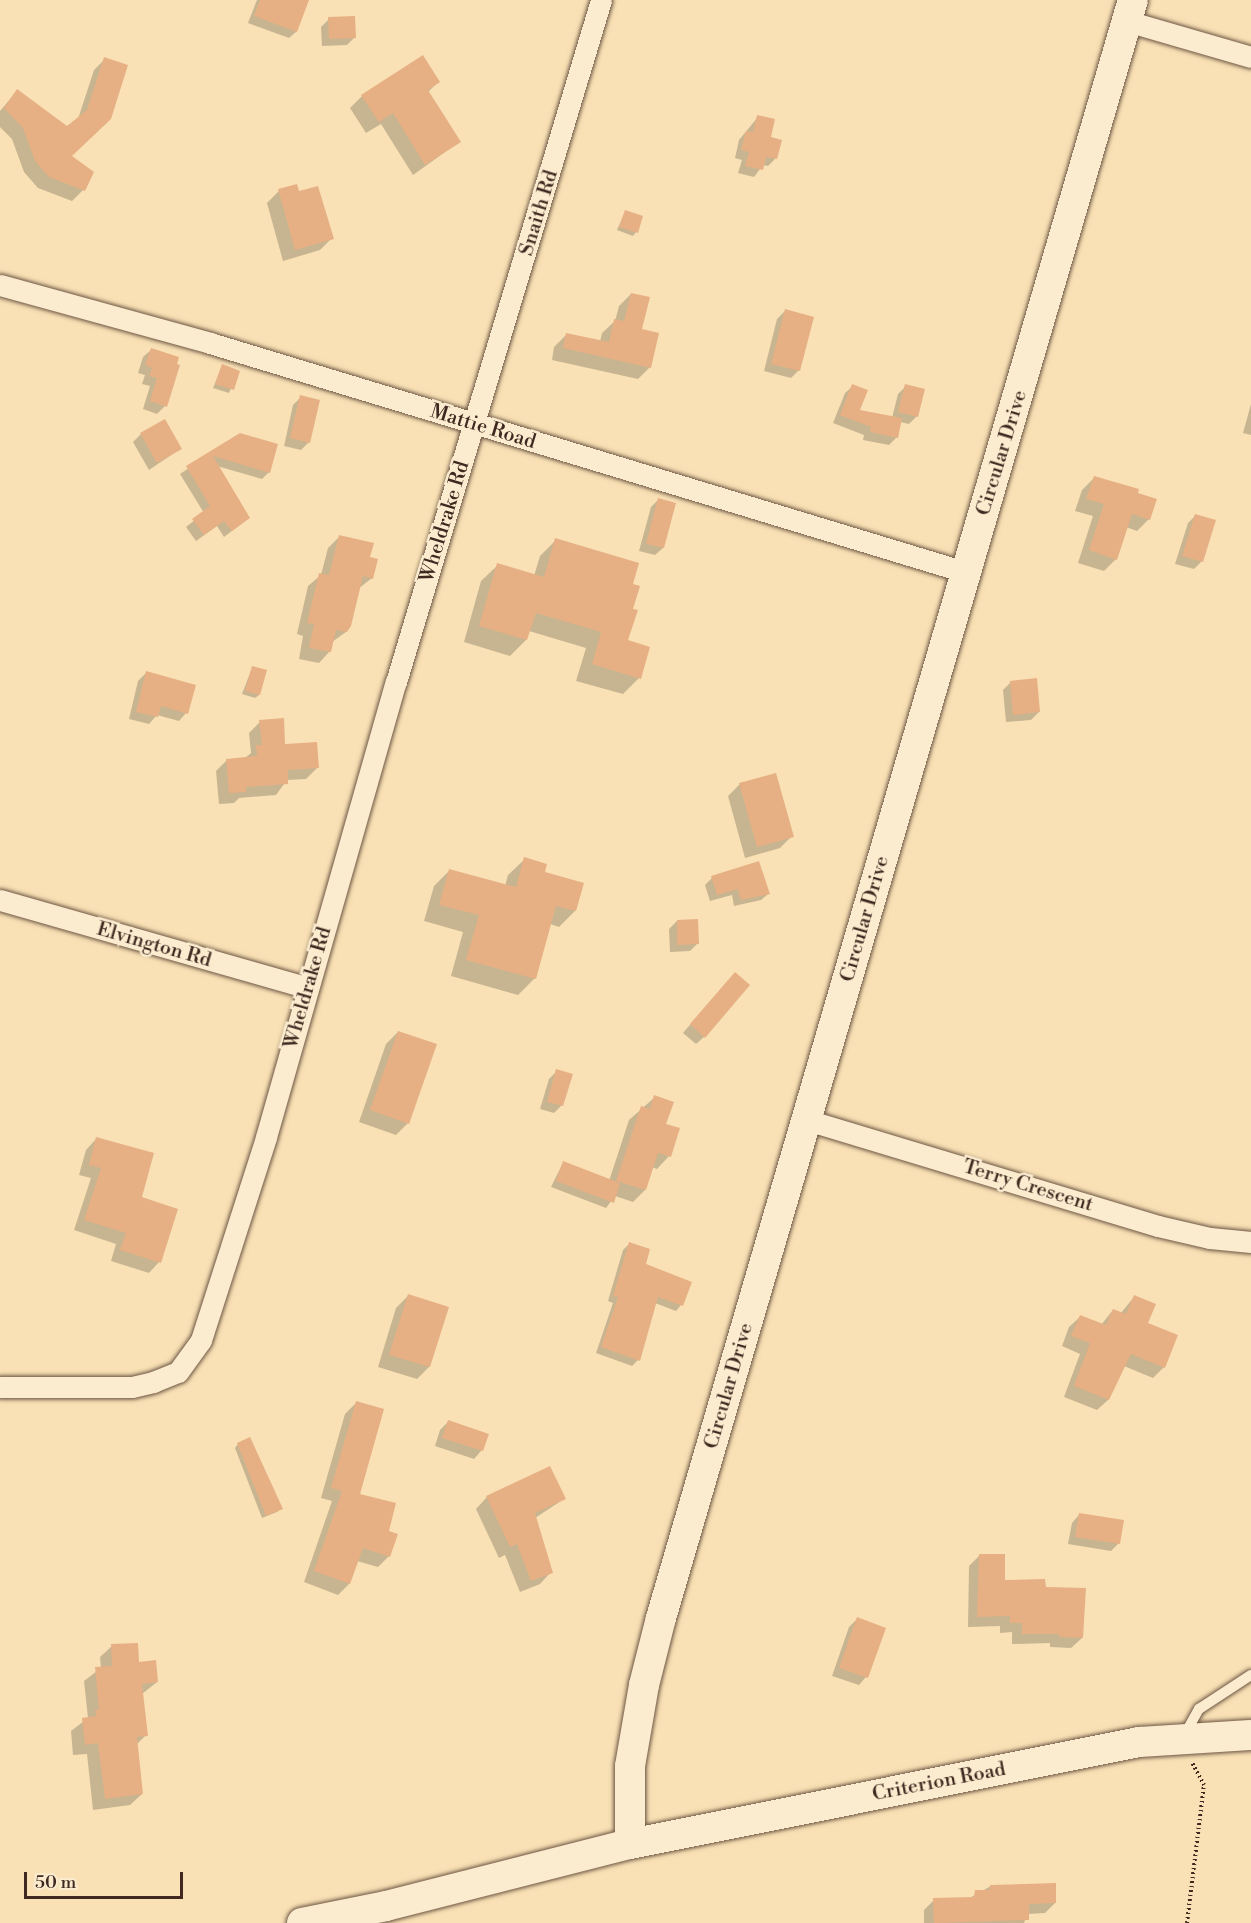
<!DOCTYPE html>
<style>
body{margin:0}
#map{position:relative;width:1251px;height:1923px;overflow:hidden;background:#f9e1b5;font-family:"Libre Bodoni",serif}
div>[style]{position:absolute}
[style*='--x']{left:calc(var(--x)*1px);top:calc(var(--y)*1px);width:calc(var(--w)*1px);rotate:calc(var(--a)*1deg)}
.shadow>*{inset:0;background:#0003}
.building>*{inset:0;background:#e6b084}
.path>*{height:4px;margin-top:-2px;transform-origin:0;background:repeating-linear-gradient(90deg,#3e281f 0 1.5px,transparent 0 4.5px)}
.roads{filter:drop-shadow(0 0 2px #6d5644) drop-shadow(0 0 2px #6d5644)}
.lane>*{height:10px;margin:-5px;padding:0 5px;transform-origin:5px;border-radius:5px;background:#fbeccf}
.street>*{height:21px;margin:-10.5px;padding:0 10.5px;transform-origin:10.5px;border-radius:10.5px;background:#fbeccf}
.secondary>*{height:30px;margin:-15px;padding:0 15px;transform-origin:15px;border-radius:15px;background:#fbeccf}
span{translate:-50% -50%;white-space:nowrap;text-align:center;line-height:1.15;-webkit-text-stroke:5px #fbeccf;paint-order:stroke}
.street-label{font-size:20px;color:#3e281f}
.scale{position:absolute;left:24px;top:1872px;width:159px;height:27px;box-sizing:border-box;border:3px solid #3e281f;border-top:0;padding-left:8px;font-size:18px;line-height:21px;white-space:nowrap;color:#3e281f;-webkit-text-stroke:4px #fbeccf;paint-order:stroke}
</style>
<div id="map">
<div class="shadow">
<i style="clip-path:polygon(257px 0,307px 0,296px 32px,289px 38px,248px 23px)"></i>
<i style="clip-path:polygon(329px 19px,355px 37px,347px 45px,322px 46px,321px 27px)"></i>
<i style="clip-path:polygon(105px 59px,126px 66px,70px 156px,83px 190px,72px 201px,38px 188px,24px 172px,12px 139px,0 127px,0 111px,17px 91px,67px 128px,78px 119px,94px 70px)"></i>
<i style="clip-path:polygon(438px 82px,428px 92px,459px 142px,413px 175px,381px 124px,366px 133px,350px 108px,362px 96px)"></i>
<i style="clip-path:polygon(758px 117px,775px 159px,768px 166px,763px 165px,754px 177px,738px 173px,742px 160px,735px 158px,739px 140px)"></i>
<i style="clip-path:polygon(279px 191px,298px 193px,332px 238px,320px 250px,283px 261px,267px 203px)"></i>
<i style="clip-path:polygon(625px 212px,636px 232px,633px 236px,617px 230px)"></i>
<i style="clip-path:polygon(631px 294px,650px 367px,638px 379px,552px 360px,554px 347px,566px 335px,600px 342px,602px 333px,615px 321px,619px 306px)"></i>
<i style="clip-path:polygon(785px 311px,799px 370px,791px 378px,764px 371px,777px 319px)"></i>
<i style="clip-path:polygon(151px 350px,165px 406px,157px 414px,143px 409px,150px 386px,142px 384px,145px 375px,138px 373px,143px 357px)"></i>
<i style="clip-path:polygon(222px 366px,238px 372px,229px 393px,213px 388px)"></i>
<i style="clip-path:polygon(853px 386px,858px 411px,892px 418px,898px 394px,906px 386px,917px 416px,909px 424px,900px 422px,897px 437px,889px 445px,863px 440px,864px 435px,833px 423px,845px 393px)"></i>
<i style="clip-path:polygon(301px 397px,309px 442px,301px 450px,284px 446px,293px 405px)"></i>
<i style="clip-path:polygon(1251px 404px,1251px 435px,1243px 433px)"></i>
<i style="clip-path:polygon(141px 434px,180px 449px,149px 470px,133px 442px)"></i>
<i style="clip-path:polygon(240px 434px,269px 472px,262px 479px,217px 466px,241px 524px,224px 537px,217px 526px,196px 541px,186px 527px,204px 513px,180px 474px)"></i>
<i style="clip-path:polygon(1094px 478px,1136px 494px,1149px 519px,1137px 531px,1126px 527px,1116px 559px,1104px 571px,1078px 563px,1093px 516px,1075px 511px,1082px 490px)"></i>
<i style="clip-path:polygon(659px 499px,663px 548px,655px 555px,639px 551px,651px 507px)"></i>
<i style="clip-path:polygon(1196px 515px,1202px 561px,1194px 569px,1175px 564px,1188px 523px)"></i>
<i style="clip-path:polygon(339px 537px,368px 558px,372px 578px,358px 589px,346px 632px,332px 642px,330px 651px,319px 663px,299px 659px,303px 636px,297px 634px,308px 586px,321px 575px,328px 548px)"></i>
<i style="clip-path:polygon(556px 540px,631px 585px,627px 641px,639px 678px,623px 694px,576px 681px,586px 648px,529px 631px,526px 640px,510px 656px,464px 642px,481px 581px,498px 565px,534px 576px,540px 556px)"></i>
<i style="clip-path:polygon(252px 668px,259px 695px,255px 698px,242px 694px)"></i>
<i style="clip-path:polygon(146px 673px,186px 713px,179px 721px,157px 715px,149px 724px,129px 719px,138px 681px)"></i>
<i style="clip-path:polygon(1011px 682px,1039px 712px,1031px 720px,1006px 722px,1003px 690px)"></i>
<i style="clip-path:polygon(260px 722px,284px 746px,318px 767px,306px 779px,287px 780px,276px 795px,239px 798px,234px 803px,219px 804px,216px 771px,227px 760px,245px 758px,251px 753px,249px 733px)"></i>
<i style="clip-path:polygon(740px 784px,792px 836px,780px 848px,745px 858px,728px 796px)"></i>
<i style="clip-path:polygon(525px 859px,543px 873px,575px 911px,559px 927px,550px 924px,534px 979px,518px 995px,451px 976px,463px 932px,424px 921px,434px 886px,450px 870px,505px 886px,508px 875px)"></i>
<i style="clip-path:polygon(712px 878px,768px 894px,761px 900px,734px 906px,732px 895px,710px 901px,705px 885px)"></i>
<i style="clip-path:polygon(677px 921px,698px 943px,690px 951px,670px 952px,669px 929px)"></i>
<i style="clip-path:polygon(727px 982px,704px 1037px,696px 1044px,683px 1033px)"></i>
<i style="clip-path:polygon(398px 1032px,408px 1123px,396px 1135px,359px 1122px,386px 1044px)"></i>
<i style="clip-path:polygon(557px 1071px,562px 1105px,554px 1113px,540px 1109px,549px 1079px)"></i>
<i style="clip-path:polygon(655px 1097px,669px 1156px,657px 1169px,652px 1167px,645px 1190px,633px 1202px,615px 1196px,606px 1208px,551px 1187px,563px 1163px,609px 1181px,629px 1120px)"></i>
<i style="clip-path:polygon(96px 1139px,140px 1198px,159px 1262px,149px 1273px,111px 1261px,116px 1244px,74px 1230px,91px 1178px,79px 1175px,86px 1150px)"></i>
<i style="clip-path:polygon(629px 1244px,681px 1305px,676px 1311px,655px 1303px,638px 1360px,632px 1366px,596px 1353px,613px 1303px,608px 1301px,623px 1250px)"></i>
<i style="clip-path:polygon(408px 1296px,447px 1308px,429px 1367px,417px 1379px,378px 1367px,396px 1308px)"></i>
<i style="clip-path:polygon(1134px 1297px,1164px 1367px,1153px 1378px,1124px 1366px,1108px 1400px,1097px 1410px,1064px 1397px,1080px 1354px,1062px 1346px,1069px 1327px,1080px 1317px,1101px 1325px,1113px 1310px,1121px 1313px)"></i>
<i style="clip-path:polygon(356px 1403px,358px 1495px,387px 1532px,389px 1556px,378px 1567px,357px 1561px,349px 1584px,338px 1595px,304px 1582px,332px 1501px,321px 1498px,345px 1414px)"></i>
<i style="clip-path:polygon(448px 1422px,487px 1434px,481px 1451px,474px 1459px,435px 1446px,440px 1430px)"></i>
<i style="clip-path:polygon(238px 1444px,281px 1509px,277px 1512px,262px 1518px,235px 1448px)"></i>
<i style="clip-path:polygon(487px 1497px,564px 1499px,535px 1518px,551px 1572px,540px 1584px,520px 1592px,505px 1555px,499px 1558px,476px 1509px)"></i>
<i style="clip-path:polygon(1079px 1515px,1119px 1543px,1111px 1551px,1068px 1544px,1072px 1523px)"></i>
<i style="clip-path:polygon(980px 1555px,1003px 1582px,1044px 1588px,1082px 1638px,1071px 1648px,1050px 1647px,1050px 1643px,1012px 1644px,1012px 1632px,1000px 1633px,1000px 1626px,968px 1627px,969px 1566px)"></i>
<i style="clip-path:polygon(857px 1619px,866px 1677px,859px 1685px,832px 1676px,849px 1627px)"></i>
<i style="clip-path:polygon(112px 1646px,157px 1682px,142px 1694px,146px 1735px,136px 1745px,142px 1794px,130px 1805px,93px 1810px,87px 1754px,73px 1755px,71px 1731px,88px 1718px,84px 1681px,101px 1668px,100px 1657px)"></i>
<i style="clip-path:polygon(991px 1886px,1055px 1903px,1045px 1913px,1027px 1914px,1024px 1923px,924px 1923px,924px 1910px,934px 1900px,968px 1899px)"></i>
</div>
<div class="building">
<i style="clip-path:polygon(260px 0,309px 0,297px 32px,254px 16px)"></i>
<i style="clip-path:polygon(355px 16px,356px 38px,329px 39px,328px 17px)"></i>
<i style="clip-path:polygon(423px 55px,440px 82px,428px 90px,461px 142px,425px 165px,393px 113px,379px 122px,361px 95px)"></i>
<i style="clip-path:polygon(104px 57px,128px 65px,111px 119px,72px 156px,94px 172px,85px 191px,49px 177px,35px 161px,23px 128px,4px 108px,17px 89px,67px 126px,87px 110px)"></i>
<i style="clip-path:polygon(757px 115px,775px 119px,771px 137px,782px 140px,777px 159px,766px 157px,763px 170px,745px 166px,749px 152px,741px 150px,746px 131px,753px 132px)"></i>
<i style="clip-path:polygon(297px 184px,299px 191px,318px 186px,334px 239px,295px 250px,278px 189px)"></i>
<i style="clip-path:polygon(625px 210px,643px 216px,638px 233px,619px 227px)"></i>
<i style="clip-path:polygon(631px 293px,650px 297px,642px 329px,659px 333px,651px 368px,563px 348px,566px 333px,609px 342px,614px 319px,624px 321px)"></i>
<i style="clip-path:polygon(785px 309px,814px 317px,800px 371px,771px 364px)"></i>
<i style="clip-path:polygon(151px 348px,179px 357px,177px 364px,180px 365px,167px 407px,150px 401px,157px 378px,149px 376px,152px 368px,145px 365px)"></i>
<i style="clip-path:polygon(222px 364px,240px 371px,234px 390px,215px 384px)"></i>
<i style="clip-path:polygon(852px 384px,868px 390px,860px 410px,902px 418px,898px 438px,870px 432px,871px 427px,840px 415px)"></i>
<i style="clip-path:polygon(905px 384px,925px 389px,918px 417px,898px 412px)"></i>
<i style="clip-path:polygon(300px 395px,320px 400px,310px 443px,290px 438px)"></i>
<i style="clip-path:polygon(165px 419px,182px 449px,157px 463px,140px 433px)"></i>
<i style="clip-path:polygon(240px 433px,278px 444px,270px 473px,213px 456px,250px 518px,232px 531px,224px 521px,204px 535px,192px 519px,210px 506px,186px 466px)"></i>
<i style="clip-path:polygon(1094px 476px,1139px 489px,1138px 493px,1157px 499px,1150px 520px,1132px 514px,1117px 560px,1089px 550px,1104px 504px,1086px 499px)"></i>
<i style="clip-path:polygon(658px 498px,676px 503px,664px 548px,646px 544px)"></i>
<i style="clip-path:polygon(1195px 514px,1216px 520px,1203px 562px,1182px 556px)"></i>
<i style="clip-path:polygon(339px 535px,374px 543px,370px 557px,378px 559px,373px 579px,363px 576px,351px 626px,347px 632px,336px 630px,331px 652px,309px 648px,314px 624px,307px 623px,319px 573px,329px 575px)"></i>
<i style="clip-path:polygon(555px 538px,639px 563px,633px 584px,640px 586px,633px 609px,638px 610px,628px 640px,650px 647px,641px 679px,592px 664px,601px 632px,536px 613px,527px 640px,479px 626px,497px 563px,544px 577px)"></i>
<i style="clip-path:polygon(252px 666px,267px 670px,260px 695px,245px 691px)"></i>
<i style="clip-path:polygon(146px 671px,196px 685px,188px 714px,161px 706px,158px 717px,136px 712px)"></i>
<i style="clip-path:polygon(1037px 678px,1040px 712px,1013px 715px,1010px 681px)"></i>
<i style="clip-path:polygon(284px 718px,285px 744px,317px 742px,319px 768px,288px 770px,288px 784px,246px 787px,246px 792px,229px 793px,226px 759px,257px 756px,256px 745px,262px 745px,259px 720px)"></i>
<i style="clip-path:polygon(776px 773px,794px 837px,757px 847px,739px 783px)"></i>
<i style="clip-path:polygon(524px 857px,547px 864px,545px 872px,584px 883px,576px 911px,556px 906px,536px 979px,466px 960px,479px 915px,439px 905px,449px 869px,516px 887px)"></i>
<i style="clip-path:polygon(759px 861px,770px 894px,741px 900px,738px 889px,717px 895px,711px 876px)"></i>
<i style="clip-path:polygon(698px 919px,699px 944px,677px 945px,677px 920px)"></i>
<i style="clip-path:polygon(735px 972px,750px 985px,705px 1038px,690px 1024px)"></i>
<i style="clip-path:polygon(398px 1031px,437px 1044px,409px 1124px,370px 1110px)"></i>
<i style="clip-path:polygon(556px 1069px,573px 1074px,563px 1106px,547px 1102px)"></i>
<i style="clip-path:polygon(654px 1095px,674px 1102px,666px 1124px,680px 1128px,671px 1157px,658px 1153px,646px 1190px,616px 1181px,641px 1106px,650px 1109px)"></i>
<i style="clip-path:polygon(96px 1137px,154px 1153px,142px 1197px,178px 1209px,161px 1263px,120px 1250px,126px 1233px,84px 1220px,101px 1168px,89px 1165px)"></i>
<i style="clip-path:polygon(563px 1161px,620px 1183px,614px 1203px,556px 1181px)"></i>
<i style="clip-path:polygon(629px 1242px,650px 1249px,646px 1264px,692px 1282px,683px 1306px,658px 1297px,640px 1361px,601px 1347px,618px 1297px,613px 1296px)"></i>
<i style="clip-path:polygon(408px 1294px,449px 1307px,430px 1367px,389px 1355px)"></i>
<i style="clip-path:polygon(1134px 1295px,1156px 1304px,1148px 1323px,1178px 1335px,1165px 1368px,1131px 1354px,1109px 1400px,1074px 1386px,1090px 1343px,1071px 1336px,1080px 1315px,1106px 1325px,1113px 1309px,1126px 1314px)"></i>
<i style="clip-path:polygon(356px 1401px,384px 1409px,360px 1494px,396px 1503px,389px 1531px,398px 1534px,390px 1557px,363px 1548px,350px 1584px,314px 1571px,342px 1491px,331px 1488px)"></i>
<i style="clip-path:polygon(448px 1420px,489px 1434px,483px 1451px,442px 1438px)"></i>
<i style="clip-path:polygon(250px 1437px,283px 1509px,266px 1516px,237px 1443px)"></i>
<i style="clip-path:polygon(550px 1466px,566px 1499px,535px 1513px,553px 1573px,531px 1581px,517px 1544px,510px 1547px,486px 1496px)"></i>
<i style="clip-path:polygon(1079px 1513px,1124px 1520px,1120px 1544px,1075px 1537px)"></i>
<i style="clip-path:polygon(979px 1554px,1005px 1554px,1005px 1580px,1045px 1579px,1046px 1587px,1086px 1588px,1083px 1638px,1059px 1637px,1059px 1634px,1022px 1634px,1022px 1623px,1010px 1623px,1010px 1616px,977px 1617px)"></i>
<i style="clip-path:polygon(857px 1617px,886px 1628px,868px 1678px,839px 1668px)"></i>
<i style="clip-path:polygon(138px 1643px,139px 1662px,156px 1660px,158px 1682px,142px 1684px,148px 1736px,137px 1737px,143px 1794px,105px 1799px,98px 1743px,85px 1745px,82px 1718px,96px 1716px,95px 1710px,99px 1709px,95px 1667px,112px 1666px,111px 1644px)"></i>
<i style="clip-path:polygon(1056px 1883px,1056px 1903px,1029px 1904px,1029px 1920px,934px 1923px,933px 1898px,974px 1897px,975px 1890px,990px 1890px,990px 1885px)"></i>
</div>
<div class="path">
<i style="--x:1187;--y:1923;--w:139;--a:-83"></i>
<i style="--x:1204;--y:1785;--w:26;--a:-118"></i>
</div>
<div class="roads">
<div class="lane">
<i style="--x:1185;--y:1734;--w:29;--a:-61"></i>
<i style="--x:1199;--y:1709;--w:62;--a:-33.2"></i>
</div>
<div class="street">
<i style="--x:1127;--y:21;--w:129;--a:16.2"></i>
<i style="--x:0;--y:285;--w:218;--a:15.4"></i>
<i style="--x:210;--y:343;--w:789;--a:16.87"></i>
<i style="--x:0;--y:900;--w:320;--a:15.9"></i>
<i style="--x:807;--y:1120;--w:367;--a:16.8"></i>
<i style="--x:1158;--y:1226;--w:53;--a:13"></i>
<i style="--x:1210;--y:1238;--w:41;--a:5.6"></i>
<i style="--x:0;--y:1387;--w:132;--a:0"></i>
<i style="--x:132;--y:1387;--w:22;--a:-13"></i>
<i style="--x:153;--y:1382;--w:27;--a:-22"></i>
<i style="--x:178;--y:1372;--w:39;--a:-54"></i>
<i style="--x:201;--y:1340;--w:213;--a:-72.2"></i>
<i style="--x:266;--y:1137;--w:473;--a:-74.1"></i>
<i style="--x:396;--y:682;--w:712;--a:-73.27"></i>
</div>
<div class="secondary">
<i style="--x:630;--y:1844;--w:78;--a:-90"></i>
<i style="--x:630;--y:1766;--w:82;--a:-80.2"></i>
<i style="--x:644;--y:1685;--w:69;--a:-75.8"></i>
<i style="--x:661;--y:1618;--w:1685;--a:-73.74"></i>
<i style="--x:302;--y:1923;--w:86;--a:-11.4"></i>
<i style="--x:386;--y:1906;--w:252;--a:-14.3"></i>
<i style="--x:630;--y:1844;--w:519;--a:-11.33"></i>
<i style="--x:1139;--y:1742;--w:112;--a:-3.6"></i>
</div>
</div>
<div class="street-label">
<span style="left:539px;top:213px;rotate:-73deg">Snaith Rd</span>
<span style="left:483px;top:427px;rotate:17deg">Mattie Road</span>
<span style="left:1002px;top:453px;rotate:-73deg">Circular Drive</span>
<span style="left:445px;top:522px;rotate:-73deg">Wheldrake Rd</span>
<span style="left:865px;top:919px;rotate:-74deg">Circular Drive</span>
<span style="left:154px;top:945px;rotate:16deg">Elvington Rd</span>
<span style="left:308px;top:988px;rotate:-74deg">Wheldrake Rd</span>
<span style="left:1028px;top:1186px;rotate:17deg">Terry Crescent</span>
<span style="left:729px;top:1386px;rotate:-74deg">Circular Drive</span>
<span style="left:939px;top:1782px;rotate:-11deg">Criterion Road</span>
</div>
<div class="scale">50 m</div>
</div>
